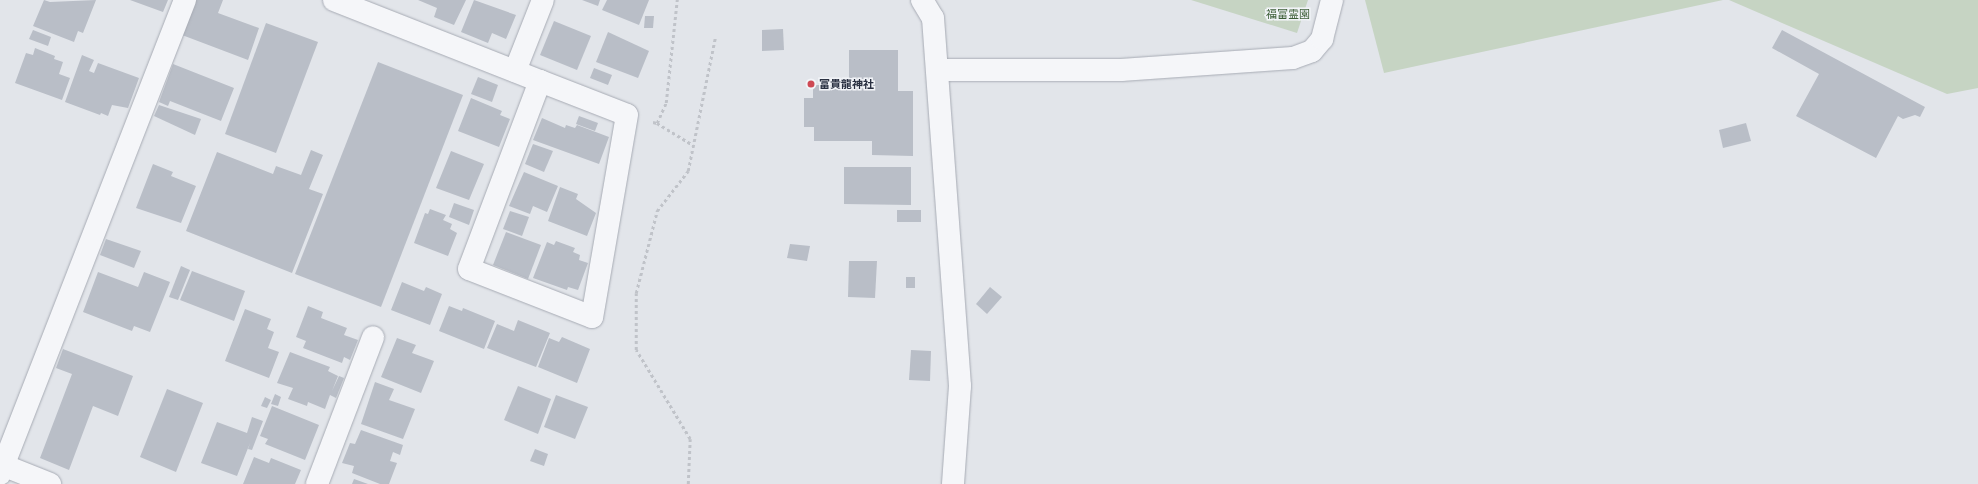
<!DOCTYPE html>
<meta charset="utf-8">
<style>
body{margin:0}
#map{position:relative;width:1978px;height:484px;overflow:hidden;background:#e2e5ea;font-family:Arial,"Noto Sans JP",sans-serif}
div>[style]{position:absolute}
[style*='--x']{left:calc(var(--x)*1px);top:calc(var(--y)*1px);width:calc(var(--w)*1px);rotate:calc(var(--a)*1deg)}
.green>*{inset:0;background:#c6d4c3}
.building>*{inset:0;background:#b9bec7}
.path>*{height:2.5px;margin-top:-1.25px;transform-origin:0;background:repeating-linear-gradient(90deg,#c0c3c9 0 3px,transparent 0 6px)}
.roads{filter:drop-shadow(0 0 1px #a7abb4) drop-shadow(0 0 1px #a7abb4)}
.minor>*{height:22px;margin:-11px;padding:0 11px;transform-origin:11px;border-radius:11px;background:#f5f6f9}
.dots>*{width:11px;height:11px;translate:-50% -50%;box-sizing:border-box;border:2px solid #f2f4f8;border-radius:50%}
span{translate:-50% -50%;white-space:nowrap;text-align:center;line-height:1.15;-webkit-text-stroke:3px #f2f4f8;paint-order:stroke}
.park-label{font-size:11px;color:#3c5e37}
.poi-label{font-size:11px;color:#2a3142;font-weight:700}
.left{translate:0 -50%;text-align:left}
</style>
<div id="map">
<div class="green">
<i style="clip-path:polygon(1191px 0,1308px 0,1297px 33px)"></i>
<i style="clip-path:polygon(1365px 0,1723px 0,1384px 73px)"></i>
<i style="clip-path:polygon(1729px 0,1978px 0,1978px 88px,1947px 94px)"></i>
</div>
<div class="building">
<i style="clip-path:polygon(44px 0,50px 2px,96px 0,83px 33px,78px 31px,74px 42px,33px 26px)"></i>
<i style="clip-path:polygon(130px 0,168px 0,163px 12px)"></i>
<i style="clip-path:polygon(195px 0,223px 0,218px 13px,259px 28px,248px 60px,182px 35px)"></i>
<i style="clip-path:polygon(418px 0,466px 0,454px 25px,434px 17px,437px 8px)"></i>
<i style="clip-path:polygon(474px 0,516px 15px,506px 39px,492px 33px,488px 43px,461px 32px)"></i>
<i style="clip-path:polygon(582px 0,600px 0,598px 6px)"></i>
<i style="clip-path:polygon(607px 0,649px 0,639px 25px,602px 10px)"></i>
<i style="clip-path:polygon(645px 16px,654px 16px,653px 28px,644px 28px)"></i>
<i style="clip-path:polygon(554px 21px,591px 36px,577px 70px,540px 55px)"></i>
<i style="clip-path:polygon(266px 23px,318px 42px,276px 153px,225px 134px)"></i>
<i style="clip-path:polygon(783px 29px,784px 50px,762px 51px,762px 30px)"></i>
<i style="clip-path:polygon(33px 30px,51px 37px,48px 46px,29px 39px)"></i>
<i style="clip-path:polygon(1782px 30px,1925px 107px,1920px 117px,1915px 115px,1903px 119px,1898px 116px,1876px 158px,1796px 116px,1819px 74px,1772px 48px)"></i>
<i style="clip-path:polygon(608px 32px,649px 51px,638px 78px,596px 62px)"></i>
<i style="clip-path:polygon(35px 48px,55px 56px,54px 59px,63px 62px,59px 74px,70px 78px,62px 100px,15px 83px,26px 53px,33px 55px)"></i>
<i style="clip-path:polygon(849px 50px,898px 50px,898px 91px,913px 91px,913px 156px,872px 155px,872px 141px,814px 141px,814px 127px,804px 127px,804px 98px,813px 98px,813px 85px,866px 85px,866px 81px,849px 81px)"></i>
<i style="clip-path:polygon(82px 55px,94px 60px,89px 71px,94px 73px,98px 63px,139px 78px,128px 108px,112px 105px,108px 116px,101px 113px,100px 115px,65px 102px)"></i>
<i style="clip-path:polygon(378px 62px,463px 95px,381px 307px,295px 274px)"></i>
<i style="clip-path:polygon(173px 64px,234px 88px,221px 121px,170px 101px,168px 106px,159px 102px)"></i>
<i style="clip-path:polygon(594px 68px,612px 75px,608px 85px,590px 78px)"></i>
<i style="clip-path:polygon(478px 77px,498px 85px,492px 102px,471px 94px)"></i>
<i style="clip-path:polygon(471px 98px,502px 111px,500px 115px,510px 119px,499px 147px,458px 131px)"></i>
<i style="clip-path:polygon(159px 105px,201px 119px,195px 135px,154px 116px)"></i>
<i style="clip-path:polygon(579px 116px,598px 123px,595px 131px,576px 124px)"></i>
<i style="clip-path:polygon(542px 118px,565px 128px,566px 125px,575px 128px,577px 125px,609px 137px,599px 164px,533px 140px)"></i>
<i style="clip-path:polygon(1746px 123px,1751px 141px,1723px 148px,1719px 130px)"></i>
<i style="clip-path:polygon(533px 144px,553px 151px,544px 172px,525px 164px)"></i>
<i style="clip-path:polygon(311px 150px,323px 155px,309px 189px,323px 194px,292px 273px,186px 231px,217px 152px,273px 174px,276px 166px,301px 175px)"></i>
<i style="clip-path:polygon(451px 151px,484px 164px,469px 200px,436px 188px)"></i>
<i style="clip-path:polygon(153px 164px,173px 172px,171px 176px,196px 186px,181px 223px,136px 208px)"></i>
<i style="clip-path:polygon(844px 167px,911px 167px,911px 205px,844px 204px)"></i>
<i style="clip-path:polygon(524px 172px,558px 186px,547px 212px,533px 206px,530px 214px,509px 206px)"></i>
<i style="clip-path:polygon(560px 187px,578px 194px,576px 199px,596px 213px,587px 236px,548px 221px)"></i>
<i style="clip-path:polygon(454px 203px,474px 210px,469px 225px,449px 217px)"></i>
<i style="clip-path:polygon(430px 209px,446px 215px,443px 220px,452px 224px,450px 229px,457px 233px,448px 256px,414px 243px,425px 213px,428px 214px)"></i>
<i style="clip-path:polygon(897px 210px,921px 210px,921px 222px,897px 222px)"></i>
<i style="clip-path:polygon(510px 211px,529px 217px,522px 236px,503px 229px)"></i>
<i style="clip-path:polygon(506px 232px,541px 245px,528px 279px,493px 265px)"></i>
<i style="clip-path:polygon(106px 239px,141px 251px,134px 268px,100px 255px)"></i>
<i style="clip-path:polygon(556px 241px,575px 248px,573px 252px,580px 255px,579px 260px,588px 263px,578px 290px,568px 287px,567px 290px,533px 278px,547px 242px,554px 245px)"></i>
<i style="clip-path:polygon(790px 244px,810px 246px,807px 261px,787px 258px)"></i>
<i style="clip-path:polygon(849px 261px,877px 261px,875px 298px,848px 297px)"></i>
<i style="clip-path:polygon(181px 266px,190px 270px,178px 300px,169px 297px)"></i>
<i style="clip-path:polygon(192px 271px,245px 291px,234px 321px,180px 300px)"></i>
<i style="clip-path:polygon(98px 272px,138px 287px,144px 272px,170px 282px,150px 332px,134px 326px,132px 331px,83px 312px)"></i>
<i style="clip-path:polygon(906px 277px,915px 277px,915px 288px,906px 288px)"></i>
<i style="clip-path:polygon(402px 282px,424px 291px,426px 287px,442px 294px,430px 325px,391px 310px)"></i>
<i style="clip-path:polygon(990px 287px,1002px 297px,987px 314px,976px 304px)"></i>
<i style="clip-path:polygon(308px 306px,323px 312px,321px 318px,347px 328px,344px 335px,358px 340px,350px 360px,344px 357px,342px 363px,303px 348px,306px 341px,296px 337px)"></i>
<i style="clip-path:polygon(449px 306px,462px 311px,463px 308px,495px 321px,484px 349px,439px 331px)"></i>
<i style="clip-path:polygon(245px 309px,271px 319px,267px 329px,274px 332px,268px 348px,279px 352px,269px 378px,225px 361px)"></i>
<i style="clip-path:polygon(518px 320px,550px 333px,536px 367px,487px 348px,497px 324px,514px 331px)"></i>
<i style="clip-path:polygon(562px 337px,590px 349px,577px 383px,538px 367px,549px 338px,559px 342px)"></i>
<i style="clip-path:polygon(397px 338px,416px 345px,412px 353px,434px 361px,421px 393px,381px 377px)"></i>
<i style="clip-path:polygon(63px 349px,133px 376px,118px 416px,93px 406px,69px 470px,40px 458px,72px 374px,56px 368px)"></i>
<i style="clip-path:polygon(911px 350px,931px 351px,930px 381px,909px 380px)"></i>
<i style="clip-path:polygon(290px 352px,330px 367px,328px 371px,338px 376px,332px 391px,339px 376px,344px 378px,336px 398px,330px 395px,325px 409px,308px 402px,307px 406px,288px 399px,293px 388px,277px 383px)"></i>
<i style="clip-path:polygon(375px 382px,394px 389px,389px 400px,415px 409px,403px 439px,361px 424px)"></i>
<i style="clip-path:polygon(518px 386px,551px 399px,538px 434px,504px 420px)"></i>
<i style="clip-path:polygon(167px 389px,203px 403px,176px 472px,140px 457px)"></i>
<i style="clip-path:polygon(275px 394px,281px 397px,278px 406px,271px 404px)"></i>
<i style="clip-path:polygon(556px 395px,588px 407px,575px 439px,544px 427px)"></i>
<i style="clip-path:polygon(265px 397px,271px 400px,267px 408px,261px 406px)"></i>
<i style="clip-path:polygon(272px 406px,319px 425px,305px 460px,265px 444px,268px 439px,260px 436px)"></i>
<i style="clip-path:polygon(252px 417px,263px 421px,252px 450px,248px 449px,250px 443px,237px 476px,201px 463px,217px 422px,247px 433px)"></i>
<i style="clip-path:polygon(361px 430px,403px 445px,400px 455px,393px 452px,390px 461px,397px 463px,389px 484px,380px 484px,352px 473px,354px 466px,342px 463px,350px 443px,355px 444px)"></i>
<i style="clip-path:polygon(535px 449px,548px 454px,544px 466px,530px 461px)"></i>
<i style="clip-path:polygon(254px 457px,269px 463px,271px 458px,301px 470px,295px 484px,243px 484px)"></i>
<i style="clip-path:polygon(354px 479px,368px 484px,352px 484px)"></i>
</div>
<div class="path">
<i style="--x:653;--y:122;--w:4;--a:14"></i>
<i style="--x:657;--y:123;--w:22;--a:-66"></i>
<i style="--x:666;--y:103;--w:104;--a:-83.9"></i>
<i style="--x:657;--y:123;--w:42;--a:31.4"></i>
<i style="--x:688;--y:484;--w:45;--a:-87.5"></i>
<i style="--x:690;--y:439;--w:104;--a:-121.2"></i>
<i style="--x:636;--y:350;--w:57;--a:-90"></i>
<i style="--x:636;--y:293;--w:85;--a:-75.6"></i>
<i style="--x:657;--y:211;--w:51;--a:-52.2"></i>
<i style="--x:688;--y:171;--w:136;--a:-78.5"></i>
</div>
<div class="roads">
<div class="minor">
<i style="--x:334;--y:0;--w:221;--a:21.5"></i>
<i style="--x:540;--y:81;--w:93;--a:21.3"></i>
<i style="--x:627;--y:115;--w:205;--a:99.8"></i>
<i style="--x:592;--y:317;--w:132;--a:-158.7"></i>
<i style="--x:469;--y:269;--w:201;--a:-69.3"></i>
<i style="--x:922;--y:0;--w:21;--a:59"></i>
<i style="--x:933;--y:18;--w:369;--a:85.8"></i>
<i style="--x:960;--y:386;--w:98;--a:94.1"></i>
<i style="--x:938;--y:70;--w:183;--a:0"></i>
<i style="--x:1121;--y:70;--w:172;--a:-4"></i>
<i style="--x:1293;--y:58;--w:20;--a:-20"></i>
<i style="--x:1312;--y:51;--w:16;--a:-50"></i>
<i style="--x:1322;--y:39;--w:40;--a:-75.6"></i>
<i style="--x:515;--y:71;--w:76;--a:-68.5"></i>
<i style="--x:0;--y:464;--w:54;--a:21.8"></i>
<i style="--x:0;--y:474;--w:509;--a:-68.68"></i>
<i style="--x:317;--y:484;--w:157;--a:-69.1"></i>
</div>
</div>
<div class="dots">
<i style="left:811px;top:84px;background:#ce4954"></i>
</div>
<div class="park-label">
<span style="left:1288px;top:14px">福富霊園</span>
</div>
<div class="poi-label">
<span class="left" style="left:819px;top:84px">富貴龍神社</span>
</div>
</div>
